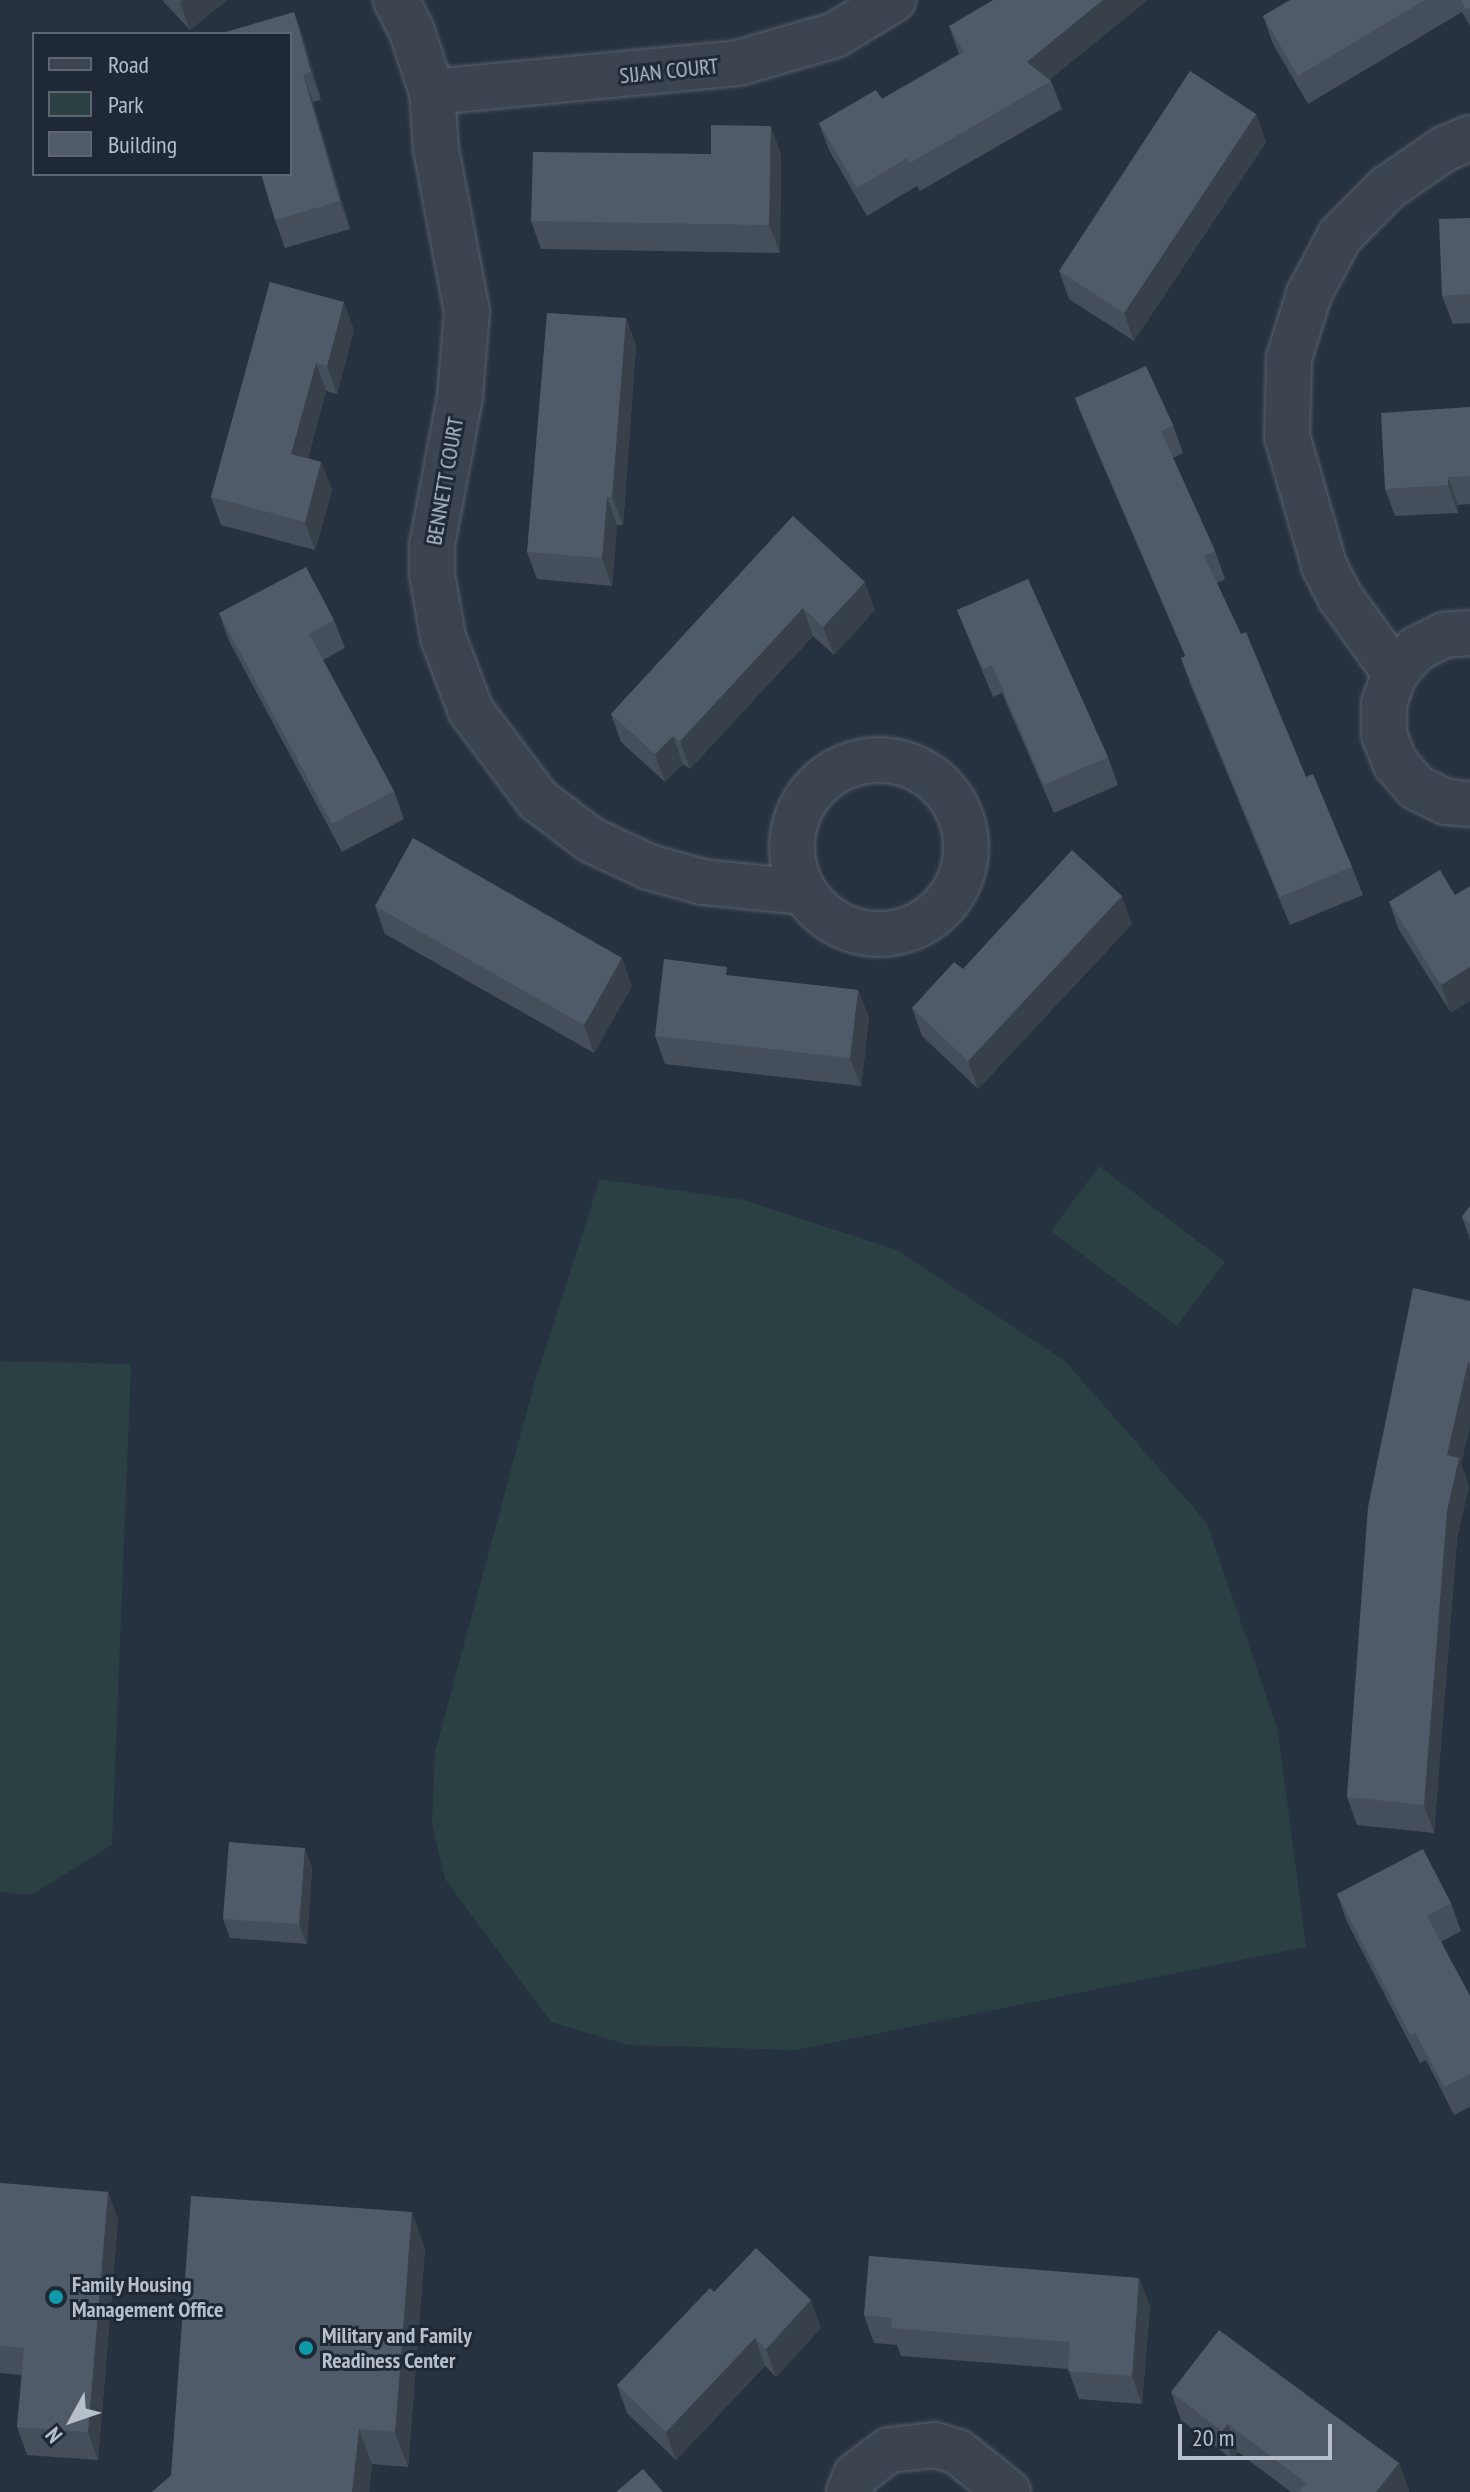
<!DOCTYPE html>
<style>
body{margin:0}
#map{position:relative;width:1470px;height:2492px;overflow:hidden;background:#273240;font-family:"PT Sans Narrow",sans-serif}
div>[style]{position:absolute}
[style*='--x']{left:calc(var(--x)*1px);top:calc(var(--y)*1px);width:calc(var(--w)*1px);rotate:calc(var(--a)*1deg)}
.green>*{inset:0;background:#2a4042}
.roads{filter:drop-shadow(0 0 2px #59626d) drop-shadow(0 0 2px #59626d)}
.minor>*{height:44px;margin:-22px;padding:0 22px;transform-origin:22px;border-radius:22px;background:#3b444f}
.minor>.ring{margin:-22px;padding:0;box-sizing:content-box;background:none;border:44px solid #3b444f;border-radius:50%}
.wall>*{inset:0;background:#454e5b}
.shaded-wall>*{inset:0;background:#38404a}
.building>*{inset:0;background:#505b6a}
.dots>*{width:22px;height:22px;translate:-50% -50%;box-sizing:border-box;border:4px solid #1f2935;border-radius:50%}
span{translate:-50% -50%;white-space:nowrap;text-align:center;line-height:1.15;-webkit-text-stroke:6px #1f2935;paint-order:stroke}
.street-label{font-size:22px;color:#b7bfca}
.poi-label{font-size:22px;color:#b7bfca;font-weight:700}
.left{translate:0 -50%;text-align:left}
.legend{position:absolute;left:32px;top:32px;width:260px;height:144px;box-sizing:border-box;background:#1f2935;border:2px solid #5c6571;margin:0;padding:10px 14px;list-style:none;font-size:24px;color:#b7bfca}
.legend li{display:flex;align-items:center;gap:16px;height:40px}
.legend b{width:40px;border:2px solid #5c6571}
.north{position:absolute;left:32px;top:2380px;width:80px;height:80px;-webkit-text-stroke:6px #1f2935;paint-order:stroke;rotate:230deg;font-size:22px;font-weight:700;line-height:32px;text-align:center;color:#b7bfca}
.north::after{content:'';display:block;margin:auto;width:28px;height:36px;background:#b7bfca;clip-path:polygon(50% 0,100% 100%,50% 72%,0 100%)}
.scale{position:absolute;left:1178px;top:2424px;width:154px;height:36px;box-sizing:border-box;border:4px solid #b7bfca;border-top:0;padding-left:10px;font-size:24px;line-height:28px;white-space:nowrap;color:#b7bfca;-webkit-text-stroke:6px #1f2935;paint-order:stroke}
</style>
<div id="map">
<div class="green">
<i style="clip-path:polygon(1099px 1166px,1225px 1262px,1177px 1326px,1051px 1231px)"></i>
<i style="clip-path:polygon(600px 1179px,744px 1200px,897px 1250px,1064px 1360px,1207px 1523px,1278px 1731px,1306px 1947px,796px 2050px,628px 2045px,551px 2022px,445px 1879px,432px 1825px,435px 1752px,535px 1381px)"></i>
<i style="clip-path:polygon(0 1361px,131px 1364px,112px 1845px,31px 1895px,0 1892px)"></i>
</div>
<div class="roads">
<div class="minor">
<i style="--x:396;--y:0;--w:33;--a:63"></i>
<i style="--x:411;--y:29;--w:66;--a:71.6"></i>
<i style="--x:432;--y:92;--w:57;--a:86"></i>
<i style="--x:436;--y:149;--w:165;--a:79.2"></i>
<i style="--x:467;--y:311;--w:86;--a:94.7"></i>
<i style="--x:460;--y:397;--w:151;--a:100.7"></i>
<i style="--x:432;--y:545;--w:29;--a:90"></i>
<i style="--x:432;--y:574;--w:64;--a:80.1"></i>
<i style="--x:443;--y:637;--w:79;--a:69.3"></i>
<i style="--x:471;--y:711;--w:111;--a:53"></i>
<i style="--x:538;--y:800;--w:66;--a:37"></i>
<i style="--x:591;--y:840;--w:64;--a:25"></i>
<i style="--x:649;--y:867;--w:56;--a:15.5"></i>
<i style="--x:703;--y:882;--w:100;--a:5.7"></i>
<i style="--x:432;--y:92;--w:307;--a:-5.4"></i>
<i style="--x:738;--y:63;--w:101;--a:-16.1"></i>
<i style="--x:835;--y:35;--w:68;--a:-31.1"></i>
<i style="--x:1470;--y:633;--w:26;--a:176"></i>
<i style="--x:1444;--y:635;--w:31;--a:153"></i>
<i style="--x:1416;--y:649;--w:32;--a:131"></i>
<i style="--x:1395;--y:673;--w:32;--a:110"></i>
<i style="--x:1384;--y:703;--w:32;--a:90"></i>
<i style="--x:1384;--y:735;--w:31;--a:68"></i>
<i style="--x:1396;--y:764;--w:32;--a:49"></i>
<i style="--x:1417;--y:788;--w:32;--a:26"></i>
<i style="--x:1446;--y:802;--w:24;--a:5"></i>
<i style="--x:1395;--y:673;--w:94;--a:-125.9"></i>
<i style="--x:1340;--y:597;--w:36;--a:-117"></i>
<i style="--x:1324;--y:565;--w:134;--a:-106"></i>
<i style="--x:1287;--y:436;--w:78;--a:-88.5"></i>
<i style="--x:1289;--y:358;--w:67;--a:-72.6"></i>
<i style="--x:1309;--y:294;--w:66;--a:-61.9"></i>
<i style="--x:1340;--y:236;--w:66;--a:-45.6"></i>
<i style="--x:1386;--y:189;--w:70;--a:-34.6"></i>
<i style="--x:1444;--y:149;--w:28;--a:-23"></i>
<i class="ring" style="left:792px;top:760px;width:130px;height:130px"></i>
<i style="--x:849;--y:2492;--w:18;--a:-68"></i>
<i style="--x:856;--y:2475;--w:41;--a:-37.1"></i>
<i style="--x:889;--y:2450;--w:46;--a:-6.2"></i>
<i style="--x:935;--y:2445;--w:24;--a:17"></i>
<i style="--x:958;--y:2452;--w:64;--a:38.7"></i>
</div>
</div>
<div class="wall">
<i style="clip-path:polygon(162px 0,227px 0,190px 30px)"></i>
<i style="clip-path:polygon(1290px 0,1470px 0,1470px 26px,1462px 12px,1308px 104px,1273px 44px,1263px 16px)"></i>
<i style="clip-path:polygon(294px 12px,304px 40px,321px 100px,313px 102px,350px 229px,285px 248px,275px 220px)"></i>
<i style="clip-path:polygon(949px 26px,1049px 80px,1051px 81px,1062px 109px,920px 191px,917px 186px,867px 216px,829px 150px,819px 123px,882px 99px,959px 54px)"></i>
<i style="clip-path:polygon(1256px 114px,1266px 142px,1134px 341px,1069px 299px,1059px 271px)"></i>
<i style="clip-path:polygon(711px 154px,781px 154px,780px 253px,541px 249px,531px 221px)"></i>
<i style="clip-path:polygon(1470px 218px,1470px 323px,1453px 324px,1442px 296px)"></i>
<i style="clip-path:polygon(270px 282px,354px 330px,337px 394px,326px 391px,308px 458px,321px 462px,332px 490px,315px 550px,221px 525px,211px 497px)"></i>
<i style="clip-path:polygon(626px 318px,636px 346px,623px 525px,617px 525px,612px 586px,537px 579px,527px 552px)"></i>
<i style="clip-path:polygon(1075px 398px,1173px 425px,1183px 453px,1173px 458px,1215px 551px,1225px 579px,1217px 583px,1306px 777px,1352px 867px,1363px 895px,1290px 925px,1191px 686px,1181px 658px,1185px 656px,1086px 426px)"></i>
<i style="clip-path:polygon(1470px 407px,1470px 504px,1458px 505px,1458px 513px,1395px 516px,1385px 489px)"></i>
<i style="clip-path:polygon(793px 516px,875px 610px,834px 655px,813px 636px,690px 769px,683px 764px,665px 782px,621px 742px,611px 714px)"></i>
<i style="clip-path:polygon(957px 610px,1108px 757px,1118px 785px,1054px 813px,1002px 693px,993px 697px,968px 637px)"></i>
<i style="clip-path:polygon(219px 613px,334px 620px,345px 648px,323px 660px,394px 791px,404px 819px,342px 852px,229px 641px)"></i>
<i style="clip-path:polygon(1440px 870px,1451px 1013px,1399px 930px,1389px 902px)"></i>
<i style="clip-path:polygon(375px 906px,632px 986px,594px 1053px,385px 934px)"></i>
<i style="clip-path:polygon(1132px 924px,978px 1089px,922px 1036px,912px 1008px,963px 969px)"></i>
<i style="clip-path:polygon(730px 976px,858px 990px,869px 1018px,861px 1086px,665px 1064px,655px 1036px)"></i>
<i style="clip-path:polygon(1470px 1206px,1470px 1240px,1462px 1217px)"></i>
<i style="clip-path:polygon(1470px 1301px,1470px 1425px,1461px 1464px,1469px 1486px,1457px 1539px,1434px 1833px,1357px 1825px,1347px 1797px)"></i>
<i style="clip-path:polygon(312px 1867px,307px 1944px,230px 1938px,223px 1919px)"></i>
<i style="clip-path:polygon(1337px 1894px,1451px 1903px,1461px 1931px,1441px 1942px,1470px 1996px,1470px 2107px,1454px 2115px,1426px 2060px,1420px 2063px,1347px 1922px)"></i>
<i style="clip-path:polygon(0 2183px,108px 2192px,118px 2220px,98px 2460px,27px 2455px,17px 2427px,22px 2375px,0 2373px)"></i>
<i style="clip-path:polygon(425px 2248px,408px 2467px,372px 2464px,369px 2492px,152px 2492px)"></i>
<i style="clip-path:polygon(714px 2292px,821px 2328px,776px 2377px,765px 2366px,676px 2460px,627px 2413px,617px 2385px)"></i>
<i style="clip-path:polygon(1150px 2306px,1142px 2404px,1079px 2399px,1068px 2369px,901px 2356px,897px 2345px,874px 2343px,864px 2315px)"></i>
<i style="clip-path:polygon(1171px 2392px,1399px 2463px,1409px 2491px,1408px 2492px,1291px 2492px,1238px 2452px,1232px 2459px,1181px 2420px)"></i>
</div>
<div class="shaded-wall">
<i style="clip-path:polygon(183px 0,227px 0,190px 30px,180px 2px)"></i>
<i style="clip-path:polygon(1103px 0,1148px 0,1037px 90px,1027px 62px)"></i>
<i style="clip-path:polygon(294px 12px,304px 40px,321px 100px,311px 72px)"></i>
<i style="clip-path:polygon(303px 74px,313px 102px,350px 229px,340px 201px)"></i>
<i style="clip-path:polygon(1256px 114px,1266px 142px,1134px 341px,1124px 313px)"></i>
<i style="clip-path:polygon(771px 126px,781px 154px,780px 253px,769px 225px)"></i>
<i style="clip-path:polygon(344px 302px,354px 330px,337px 394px,327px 366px)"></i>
<i style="clip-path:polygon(626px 318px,636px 346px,623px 525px,612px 497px)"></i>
<i style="clip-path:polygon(316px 363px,326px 391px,301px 482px,291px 454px)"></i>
<i style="clip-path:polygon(321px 462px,332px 490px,315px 550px,305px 522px)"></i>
<i style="clip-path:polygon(1448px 477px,1458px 505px,1458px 513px,1448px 485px)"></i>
<i style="clip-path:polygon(607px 497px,617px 525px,612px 586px,602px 558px)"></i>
<i style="clip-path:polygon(865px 582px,875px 610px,834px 655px,823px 627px)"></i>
<i style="clip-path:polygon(803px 608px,813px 636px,690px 769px,680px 741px)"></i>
<i style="clip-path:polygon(673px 736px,683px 764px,665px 782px,655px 754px)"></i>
<i style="clip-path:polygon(1122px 896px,1132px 924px,978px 1089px,968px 1061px)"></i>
<i style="clip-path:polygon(622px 958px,632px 986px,594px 1053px,584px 1025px)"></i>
<i style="clip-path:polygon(1470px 967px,1470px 1001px,1451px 1013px,1441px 985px)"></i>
<i style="clip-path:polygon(858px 990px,869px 1018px,861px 1086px,850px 1058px)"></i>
<i style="clip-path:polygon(1468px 1362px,1470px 1368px,1470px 1425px,1461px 1464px,1469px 1486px,1457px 1539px,1434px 1833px,1424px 1805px,1447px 1455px)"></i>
<i style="clip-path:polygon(305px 1848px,312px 1867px,307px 1944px,299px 1924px)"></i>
<i style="clip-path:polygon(108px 2192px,118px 2220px,98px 2460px,88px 2432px)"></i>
<i style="clip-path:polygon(412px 2212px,425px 2248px,408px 2467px,395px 2432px)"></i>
<i style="clip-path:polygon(1139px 2278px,1150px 2306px,1142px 2404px,1132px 2376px)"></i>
<i style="clip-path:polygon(811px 2300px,821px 2328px,776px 2377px,766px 2349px)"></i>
<i style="clip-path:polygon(755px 2338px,765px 2366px,676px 2460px,666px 2432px)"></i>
<i style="clip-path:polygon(1228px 2424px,1238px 2452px,1232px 2459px,1222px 2431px)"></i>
<i style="clip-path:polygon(359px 2429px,372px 2464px,369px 2492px,352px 2492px)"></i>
<i style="clip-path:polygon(1399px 2463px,1409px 2491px,1408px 2492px,1376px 2492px)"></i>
</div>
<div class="building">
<i style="clip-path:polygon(993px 0,1103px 0,1027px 62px,1051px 81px,910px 163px,907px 158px,857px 188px,819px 123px,876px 90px,882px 99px,964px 52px,949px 26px)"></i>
<i style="clip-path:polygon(1290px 0,1425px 0,1298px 76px,1263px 16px)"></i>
<i style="clip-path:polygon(1461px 0,1470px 0,1470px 8px,1466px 10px)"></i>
<i style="clip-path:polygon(294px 12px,311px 72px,303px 74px,340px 201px,275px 220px,261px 174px,290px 174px,290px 34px,219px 34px)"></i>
<i style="clip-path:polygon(1190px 71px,1256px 114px,1124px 313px,1059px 271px)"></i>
<i style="clip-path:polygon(711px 125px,771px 126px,769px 225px,531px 221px,533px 152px,711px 154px)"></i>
<i style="clip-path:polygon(1470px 218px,1470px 294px,1442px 296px,1439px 219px)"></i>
<i style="clip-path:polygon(270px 282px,344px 302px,327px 366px,316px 363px,291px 454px,321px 462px,305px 522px,211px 497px)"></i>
<i style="clip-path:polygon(547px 313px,626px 318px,612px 497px,607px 497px,602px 558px,527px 552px)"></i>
<i style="clip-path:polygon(1146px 366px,1173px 425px,1161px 431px,1215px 551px,1204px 556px,1241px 634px,1246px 632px,1306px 777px,1313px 774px,1352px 867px,1280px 897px,1181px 658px,1186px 656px,1075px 398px)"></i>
<i style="clip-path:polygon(1470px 407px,1470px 476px,1448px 477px,1448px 485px,1385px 489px,1381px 413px)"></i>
<i style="clip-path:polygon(793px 516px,865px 582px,823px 627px,803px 608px,680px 741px,673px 736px,655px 754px,611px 714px)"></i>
<i style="clip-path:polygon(306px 567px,334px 620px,309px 634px,394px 791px,332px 824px,219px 613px)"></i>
<i style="clip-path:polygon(1028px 579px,1108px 757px,1044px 785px,992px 665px,983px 669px,957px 610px)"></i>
<i style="clip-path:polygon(413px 838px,622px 958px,584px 1025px,375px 906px)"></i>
<i style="clip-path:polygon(1072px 850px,1122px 896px,968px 1061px,912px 1008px,954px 962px,963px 969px)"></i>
<i style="clip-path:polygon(1440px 870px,1455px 895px,1470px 886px,1470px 967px,1441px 985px,1389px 902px)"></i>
<i style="clip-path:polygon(664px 959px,727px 967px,726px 975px,858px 990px,850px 1058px,655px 1036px)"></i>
<i style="clip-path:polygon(1470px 1206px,1470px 1224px,1462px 1217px)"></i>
<i style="clip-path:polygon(1413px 1288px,1470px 1301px,1470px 1362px,1468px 1362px,1447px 1455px,1459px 1458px,1447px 1511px,1424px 1805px,1347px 1797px,1368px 1507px)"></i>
<i style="clip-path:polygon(229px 1842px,305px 1848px,299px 1924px,223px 1919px)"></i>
<i style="clip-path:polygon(1423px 1849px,1451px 1903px,1427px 1916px,1470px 1996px,1470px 2074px,1444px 2087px,1415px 2032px,1410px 2035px,1337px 1894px)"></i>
<i style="clip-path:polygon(0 2183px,108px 2192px,88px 2432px,17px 2427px,24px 2348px,0 2346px)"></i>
<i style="clip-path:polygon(191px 2196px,412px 2212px,395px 2432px,359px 2429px,352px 2492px,152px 2492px,171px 2476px)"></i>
<i style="clip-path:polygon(756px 2248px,811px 2300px,766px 2349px,755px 2338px,666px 2432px,617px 2385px,710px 2288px,714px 2292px)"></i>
<i style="clip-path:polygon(869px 2256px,1139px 2278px,1132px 2376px,1068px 2371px,1070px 2342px,891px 2328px,892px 2318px,864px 2315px)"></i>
<i style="clip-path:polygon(1219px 2330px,1399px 2463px,1376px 2492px,1299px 2492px,1306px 2483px,1228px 2424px,1222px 2431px,1171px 2392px)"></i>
<i style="clip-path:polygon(643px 2469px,663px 2492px,616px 2492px)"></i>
</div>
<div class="dots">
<i style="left:56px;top:2297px;background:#0f9aa8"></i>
<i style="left:306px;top:2348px;background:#0f9aa8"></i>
</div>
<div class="street-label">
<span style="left:669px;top:71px;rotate:-6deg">SIJAN COURT</span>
<span style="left:445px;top:481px;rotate:-80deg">BENNETT COURT</span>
</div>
<div class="poi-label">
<span class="left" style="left:72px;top:2297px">Family Housing<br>Management Office</span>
<span class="left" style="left:322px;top:2348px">Military and Family<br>Readiness Center</span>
</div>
<ul class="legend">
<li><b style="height:10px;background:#3b444f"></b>Road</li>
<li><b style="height:22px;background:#2a4042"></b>Park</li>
<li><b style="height:22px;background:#505b6a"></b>Building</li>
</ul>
<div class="north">N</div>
<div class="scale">20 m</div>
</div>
